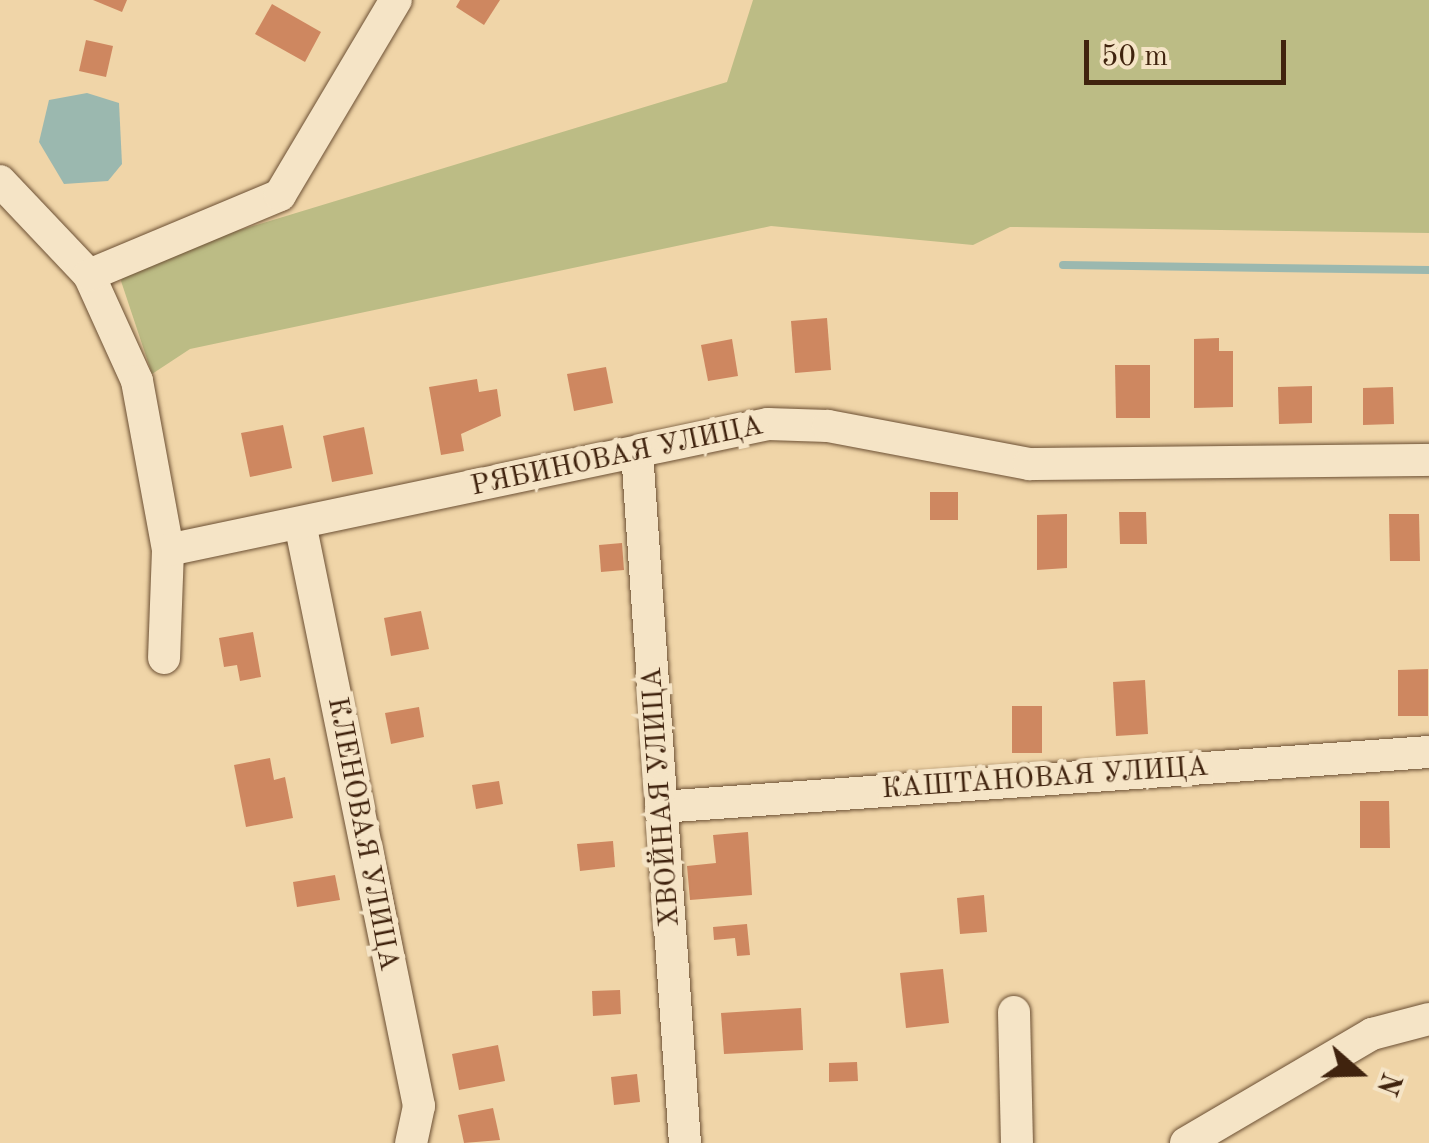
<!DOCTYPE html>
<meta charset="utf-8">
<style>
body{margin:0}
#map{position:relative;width:1429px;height:1143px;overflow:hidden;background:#f0d5a8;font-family:"Old Standard TT",serif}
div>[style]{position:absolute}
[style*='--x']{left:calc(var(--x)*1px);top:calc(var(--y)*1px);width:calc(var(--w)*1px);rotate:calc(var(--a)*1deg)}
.green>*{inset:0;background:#bcbc85}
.water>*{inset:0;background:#9bb8af}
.stream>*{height:8px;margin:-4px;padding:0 4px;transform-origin:4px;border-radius:4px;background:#9bb8af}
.building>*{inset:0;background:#ce8760}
.roads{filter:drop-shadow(0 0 2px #6c5034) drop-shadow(0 0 2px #6c5034)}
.minor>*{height:32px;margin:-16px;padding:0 16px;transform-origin:16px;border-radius:16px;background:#f5e4c6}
span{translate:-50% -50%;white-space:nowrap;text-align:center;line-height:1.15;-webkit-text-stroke:10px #f5e4c6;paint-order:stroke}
.street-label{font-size:28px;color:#40230e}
.north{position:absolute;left:1309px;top:1023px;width:100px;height:100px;-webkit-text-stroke:8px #f5e4c6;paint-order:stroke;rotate:110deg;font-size:28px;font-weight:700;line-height:40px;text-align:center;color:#40230e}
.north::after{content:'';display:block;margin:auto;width:35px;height:45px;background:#40230e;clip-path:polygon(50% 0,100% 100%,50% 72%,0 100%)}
.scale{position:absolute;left:1084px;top:40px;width:202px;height:45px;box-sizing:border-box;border:5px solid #40230e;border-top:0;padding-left:12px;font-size:30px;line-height:35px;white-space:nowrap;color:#40230e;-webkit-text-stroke:8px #f5e4c6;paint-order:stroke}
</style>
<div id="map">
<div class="green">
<i style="clip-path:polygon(753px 0,1429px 0,1429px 233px,1010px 227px,973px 245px,771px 226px,190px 349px,152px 374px,121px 281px,128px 264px,727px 82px)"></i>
</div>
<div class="water">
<i style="clip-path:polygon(87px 93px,119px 103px,122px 164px,108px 181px,64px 184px,39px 142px,49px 100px)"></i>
</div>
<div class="stream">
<i style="--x:1063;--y:265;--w:366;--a:0.8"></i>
</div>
<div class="building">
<i style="clip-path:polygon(93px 0,127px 0,122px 12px)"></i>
<i style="clip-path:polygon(460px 0,500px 0,484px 25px,456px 7px)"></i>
<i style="clip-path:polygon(272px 4px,321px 32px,305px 62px,255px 34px)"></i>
<i style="clip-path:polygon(86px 40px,113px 46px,106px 77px,79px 71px)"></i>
<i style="clip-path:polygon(827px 318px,831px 370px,795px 373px,791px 321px)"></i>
<i style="clip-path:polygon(1219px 338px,1219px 351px,1233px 351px,1233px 407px,1194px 408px,1194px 339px)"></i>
<i style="clip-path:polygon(732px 339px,738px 376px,708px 381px,701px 345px)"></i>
<i style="clip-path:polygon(1115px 365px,1150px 365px,1150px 418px,1116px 418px)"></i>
<i style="clip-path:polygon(606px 367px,613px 403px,574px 411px,567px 374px)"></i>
<i style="clip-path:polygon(477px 379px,479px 392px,497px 389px,501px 416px,461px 434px,464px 451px,441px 455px,429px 387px)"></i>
<i style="clip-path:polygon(1312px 386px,1312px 423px,1279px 424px,1278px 387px)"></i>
<i style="clip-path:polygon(1393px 387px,1394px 424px,1363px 425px,1363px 388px)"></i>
<i style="clip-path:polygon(283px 425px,292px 468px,250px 477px,241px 433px)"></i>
<i style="clip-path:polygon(364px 427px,373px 474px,332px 482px,323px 436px)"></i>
<i style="clip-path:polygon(930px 492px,958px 492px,958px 520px,930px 520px)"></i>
<i style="clip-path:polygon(1119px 512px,1146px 512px,1147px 544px,1120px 544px)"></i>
<i style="clip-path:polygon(1067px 514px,1067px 568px,1037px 570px,1037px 515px)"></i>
<i style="clip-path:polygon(1389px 514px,1419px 514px,1420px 561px,1390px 561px)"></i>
<i style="clip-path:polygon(622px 543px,624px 570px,601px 572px,599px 545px)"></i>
<i style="clip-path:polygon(421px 611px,429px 649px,391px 656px,384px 618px)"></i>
<i style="clip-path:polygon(253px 632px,261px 677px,240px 681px,237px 665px,224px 667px,219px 638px)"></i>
<i style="clip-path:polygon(1428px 669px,1428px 716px,1398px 716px,1398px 670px)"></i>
<i style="clip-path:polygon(1145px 680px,1148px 734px,1116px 736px,1113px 682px)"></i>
<i style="clip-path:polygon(1012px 706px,1042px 706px,1042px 753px,1012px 753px)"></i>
<i style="clip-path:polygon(419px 707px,424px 737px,391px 744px,385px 713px)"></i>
<i style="clip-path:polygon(270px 758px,274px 780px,285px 777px,293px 818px,246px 827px,234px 765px)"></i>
<i style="clip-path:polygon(499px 781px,503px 804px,476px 809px,472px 785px)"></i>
<i style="clip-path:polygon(1360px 801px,1389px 801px,1390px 848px,1360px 848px)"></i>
<i style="clip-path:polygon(748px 832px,752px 895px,690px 900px,687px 866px,716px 863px,713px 835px)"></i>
<i style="clip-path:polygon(613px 841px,615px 867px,580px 871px,577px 844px)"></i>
<i style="clip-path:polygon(335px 875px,340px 900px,297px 907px,293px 882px)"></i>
<i style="clip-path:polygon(984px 895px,987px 932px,960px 934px,957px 898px)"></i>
<i style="clip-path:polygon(747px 924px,750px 955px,737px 956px,735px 938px,714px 940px,713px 927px)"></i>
<i style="clip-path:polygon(943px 969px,949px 1023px,906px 1028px,900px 973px)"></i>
<i style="clip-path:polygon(620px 990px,621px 1014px,593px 1016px,592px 991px)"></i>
<i style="clip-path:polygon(801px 1008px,803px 1050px,724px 1054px,721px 1013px)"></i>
<i style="clip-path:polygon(498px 1045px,505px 1081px,459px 1090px,452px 1054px)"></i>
<i style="clip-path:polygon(857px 1062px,858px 1081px,829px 1082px,829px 1063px)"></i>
<i style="clip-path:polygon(637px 1074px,640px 1102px,614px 1105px,611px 1077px)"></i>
<i style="clip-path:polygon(493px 1108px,500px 1140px,464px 1143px,458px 1115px)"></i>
</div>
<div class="roads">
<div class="minor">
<i style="--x:0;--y:181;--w:129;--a:46.6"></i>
<i style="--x:89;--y:275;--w:116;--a:65.6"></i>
<i style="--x:137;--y:381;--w:172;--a:79.6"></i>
<i style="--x:168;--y:550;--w:108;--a:92.1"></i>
<i style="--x:89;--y:275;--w:207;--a:-22.7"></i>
<i style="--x:280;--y:195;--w:227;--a:-59.3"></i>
<i style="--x:637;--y:452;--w:693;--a:86.03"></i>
<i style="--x:300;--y:523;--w:595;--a:78.46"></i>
<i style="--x:419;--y:1106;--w:38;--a:102"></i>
<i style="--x:168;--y:550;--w:613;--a:-11.86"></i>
<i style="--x:768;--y:424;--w:60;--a:1.9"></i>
<i style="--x:828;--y:426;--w:205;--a:10.7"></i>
<i style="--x:1029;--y:464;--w:400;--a:-0.6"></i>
<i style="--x:661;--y:807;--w:770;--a:-4.1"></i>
<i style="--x:1014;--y:1012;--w:131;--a:88.7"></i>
<i style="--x:1186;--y:1143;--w:216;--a:-30.4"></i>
<i style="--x:1372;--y:1034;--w:59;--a:-14.7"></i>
</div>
</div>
<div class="street-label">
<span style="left:617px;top:457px;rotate:-12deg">РЯБИНОВАЯ УЛИЦА</span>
<span style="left:1045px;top:779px;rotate:-4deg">КАШТАНОВАЯ УЛИЦА</span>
<span style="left:662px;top:797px;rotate:-94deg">ХВОЙНАЯ УЛИЦА</span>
<span style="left:362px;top:834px;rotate:79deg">КЛЕНОВАЯ УЛИЦА</span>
</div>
<div class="north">N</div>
<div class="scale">50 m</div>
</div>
